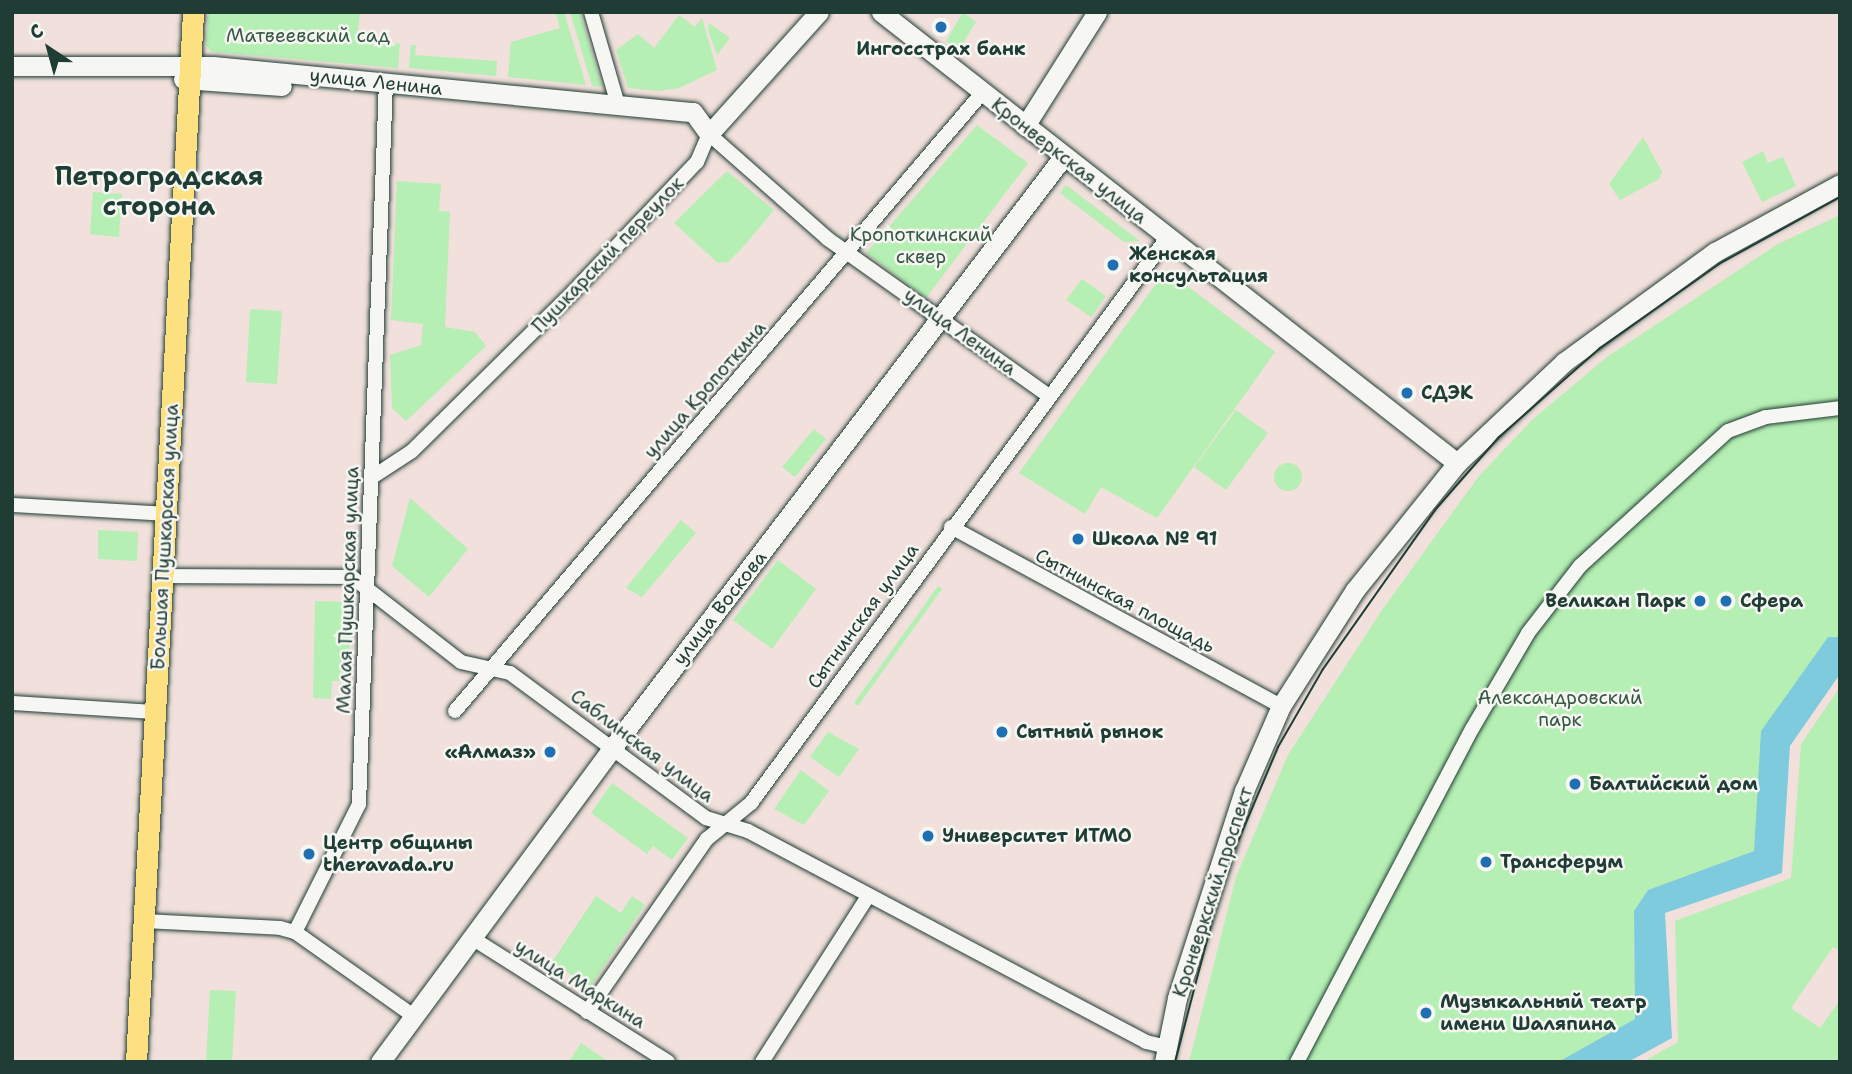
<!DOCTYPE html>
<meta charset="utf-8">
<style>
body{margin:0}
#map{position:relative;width:1852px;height:1074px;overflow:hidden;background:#f1e0dc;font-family:"Shantell Sans",sans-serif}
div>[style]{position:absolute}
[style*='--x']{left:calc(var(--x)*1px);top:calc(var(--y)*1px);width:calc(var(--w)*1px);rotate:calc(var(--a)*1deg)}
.green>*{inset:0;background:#b5efb3}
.round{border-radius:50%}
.water>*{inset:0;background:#7fcbde}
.roads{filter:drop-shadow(0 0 2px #1f3d34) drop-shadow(0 0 2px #1f3d34)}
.street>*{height:14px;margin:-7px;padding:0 7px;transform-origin:7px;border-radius:7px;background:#f6f6f2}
.secondary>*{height:19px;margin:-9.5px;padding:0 9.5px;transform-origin:9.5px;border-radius:9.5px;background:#f6f6f2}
.primary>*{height:21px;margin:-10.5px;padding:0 10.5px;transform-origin:10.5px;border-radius:10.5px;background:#fde080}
.tram>*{height:2px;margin:-1px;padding:0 1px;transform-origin:1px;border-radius:1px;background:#1f3d34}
.dots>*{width:19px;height:19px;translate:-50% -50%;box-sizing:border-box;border:4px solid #f6f6f2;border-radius:50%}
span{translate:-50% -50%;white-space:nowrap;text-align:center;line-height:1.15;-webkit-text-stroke:5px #f6f6f2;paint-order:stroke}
.park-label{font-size:19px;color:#365847}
.poi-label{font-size:19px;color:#1f3d34;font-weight:700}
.left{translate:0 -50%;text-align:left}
.right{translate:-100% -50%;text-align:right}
.street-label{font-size:19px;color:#1f3d34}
.district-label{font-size:26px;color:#1f3d34;font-weight:700}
.frame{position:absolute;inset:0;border:14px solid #1f3d34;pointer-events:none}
.north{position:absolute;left:14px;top:14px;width:70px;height:70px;-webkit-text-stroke:5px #f6f6f2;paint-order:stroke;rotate:324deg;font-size:19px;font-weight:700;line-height:28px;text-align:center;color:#1f3d34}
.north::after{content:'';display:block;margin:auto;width:24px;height:32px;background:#1f3d34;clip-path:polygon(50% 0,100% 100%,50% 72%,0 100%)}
</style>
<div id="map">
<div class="green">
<i style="clip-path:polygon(208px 12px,360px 12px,357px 39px,400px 44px,398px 68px,212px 52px,206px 46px)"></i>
<i style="clip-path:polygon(546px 12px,564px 12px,586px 85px,508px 77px,511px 42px,560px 28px,556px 13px)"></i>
<i style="clip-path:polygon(570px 12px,580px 12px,602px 87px,592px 86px)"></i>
<i style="clip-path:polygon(963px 12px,976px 22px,958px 51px,946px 41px)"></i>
<i style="clip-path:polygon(679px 15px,695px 27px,702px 18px,717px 70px,679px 88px,659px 91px,628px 88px,616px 50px,638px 34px,654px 48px)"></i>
<i style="clip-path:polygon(709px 23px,730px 38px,717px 55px,708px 30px)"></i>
<i style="clip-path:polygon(411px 45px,416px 45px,415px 55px,497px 61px,496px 76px,409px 68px)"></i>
<i style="clip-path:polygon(977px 125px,1028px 163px,926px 298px,866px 253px)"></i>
<i style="clip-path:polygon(1643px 137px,1662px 172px,1659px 179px,1620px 200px,1609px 184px)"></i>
<i style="clip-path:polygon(1763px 151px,1768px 163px,1783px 157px,1796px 186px,1762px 202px,1742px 162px)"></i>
<i style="clip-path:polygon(727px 171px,774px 210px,743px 247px,728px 262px,718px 263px,674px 223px)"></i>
<i style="clip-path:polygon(397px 181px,441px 184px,439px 211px,450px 212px,445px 327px,475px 332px,486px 346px,406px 421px,392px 408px,390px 355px,421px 345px,423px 324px,391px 320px)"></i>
<i style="clip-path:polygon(1066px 185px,1140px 241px,1124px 242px,1060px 193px)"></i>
<i style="clip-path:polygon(93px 192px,122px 194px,119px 237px,90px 234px)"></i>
<i style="clip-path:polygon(1840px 215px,1840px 637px,1828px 637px,1762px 731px,1754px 851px,1648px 890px,1634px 911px,1635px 1019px,1558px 1062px,1189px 1062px,1236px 877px,1288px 755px,1382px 610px,1479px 476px,1533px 419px,1607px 357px,1778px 244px)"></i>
<i style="clip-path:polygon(1166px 270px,1275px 352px,1157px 518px,1101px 487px,1085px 514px,1019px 473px)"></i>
<i style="clip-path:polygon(1082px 279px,1106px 296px,1091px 317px,1066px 300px)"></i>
<i style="clip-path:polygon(250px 309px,282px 311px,277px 384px,246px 382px)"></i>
<i style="clip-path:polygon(1236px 410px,1268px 433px,1226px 490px,1194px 467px)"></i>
<i style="clip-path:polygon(814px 429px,826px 439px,795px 477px,782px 467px)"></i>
<i class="round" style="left:1274px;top:463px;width:28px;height:28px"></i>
<i style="clip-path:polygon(410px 498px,468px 549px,429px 597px,392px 566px)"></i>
<i style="clip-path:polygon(681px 520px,696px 533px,642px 597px,626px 588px)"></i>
<i style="clip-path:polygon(98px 530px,138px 532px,137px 561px,98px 559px)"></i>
<i style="clip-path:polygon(778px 560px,816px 589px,772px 649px,733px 620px)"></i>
<i style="clip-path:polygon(938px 586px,942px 589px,858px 706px,854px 703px)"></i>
<i style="clip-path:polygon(315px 601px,351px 602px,349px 681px,332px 681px,331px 699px,313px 698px)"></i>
<i style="clip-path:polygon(1840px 687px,1840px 951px,1833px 947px,1791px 1008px,1820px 1028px,1840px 1000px,1840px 1062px,1643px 1062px,1678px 1042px,1675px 921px,1791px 878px,1801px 744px)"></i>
<i style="clip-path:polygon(828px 732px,859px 749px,839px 777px,810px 757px)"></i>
<i style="clip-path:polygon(801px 770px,829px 791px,804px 825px,774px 809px)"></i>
<i style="clip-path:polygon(612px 783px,688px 838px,672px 860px,653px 846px,647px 854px,591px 813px)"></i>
<i style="clip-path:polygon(596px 896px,621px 913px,632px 896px,645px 905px,590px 987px,552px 962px)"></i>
<i style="clip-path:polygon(210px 990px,236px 991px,232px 1062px,206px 1062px)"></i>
<i style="clip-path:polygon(581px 1043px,609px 1062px,569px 1062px)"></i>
</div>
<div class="water">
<i style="clip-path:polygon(1828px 637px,1840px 637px,1840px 674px,1790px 746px,1782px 873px,1665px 913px,1672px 1038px,1628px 1062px,1558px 1062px,1635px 1019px,1634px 911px,1648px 890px,1754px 851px,1761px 731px)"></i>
</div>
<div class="roads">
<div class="street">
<i style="--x:591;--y:12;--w:97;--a:73.8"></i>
<i style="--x:374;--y:476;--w:45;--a:-33.3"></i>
<i style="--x:412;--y:451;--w:226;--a:-44.6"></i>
<i style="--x:573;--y:292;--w:180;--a:-46.4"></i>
<i style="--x:697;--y:162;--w:30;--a:-67"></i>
<i style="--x:709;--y:134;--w:159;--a:41.4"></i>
<i style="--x:828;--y:239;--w:271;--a:35.4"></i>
<i style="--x:12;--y:505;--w:154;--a:3.3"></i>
<i style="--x:951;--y:527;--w:375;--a:28.5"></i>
<i style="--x:163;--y:576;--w:189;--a:0.3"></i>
<i style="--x:352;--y:577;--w:138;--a:37.9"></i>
<i style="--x:461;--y:662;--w:50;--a:12.7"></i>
<i style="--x:510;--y:673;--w:244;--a:36.5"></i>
<i style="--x:706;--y:818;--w:44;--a:17.2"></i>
<i style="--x:748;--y:831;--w:450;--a:27.9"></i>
<i style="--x:1146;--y:1042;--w:22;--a:13"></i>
<i style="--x:12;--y:703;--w:143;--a:3.6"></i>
<i style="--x:455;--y:711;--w:812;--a:-49.54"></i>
<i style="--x:144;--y:921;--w:136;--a:2.9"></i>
<i style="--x:280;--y:928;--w:16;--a:15"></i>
<i style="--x:295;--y:932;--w:147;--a:35.3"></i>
<i style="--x:295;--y:932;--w:143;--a:-63.4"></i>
<i style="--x:359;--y:804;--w:722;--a:-87.86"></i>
<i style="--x:472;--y:938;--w:232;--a:32.3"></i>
<i style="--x:587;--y:1012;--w:211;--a:-55.3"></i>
<i style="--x:707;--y:839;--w:57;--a:-39.3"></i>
<i style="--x:751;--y:803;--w:702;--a:-53.64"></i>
<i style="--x:762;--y:1062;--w:198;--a:-57.4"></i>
<i style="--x:1297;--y:1062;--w:376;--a:-62.3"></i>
<i style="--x:1472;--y:729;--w:111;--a:-59.7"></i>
<i style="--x:1528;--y:633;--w:85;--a:-52.2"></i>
<i style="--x:1580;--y:566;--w:200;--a:-42.4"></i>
<i style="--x:1728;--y:431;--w:40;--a:-20.2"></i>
<i style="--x:1766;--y:417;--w:75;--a:-6.9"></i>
</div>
<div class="secondary">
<i style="--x:881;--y:12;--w:732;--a:38.06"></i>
<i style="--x:12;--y:66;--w:201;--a:0"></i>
<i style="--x:213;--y:66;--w:482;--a:5.5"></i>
<i style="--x:693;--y:112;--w:27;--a:54"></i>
<i style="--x:183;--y:79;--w:99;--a:4"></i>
<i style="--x:1025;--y:126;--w:135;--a:-57.7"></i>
<i style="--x:709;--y:134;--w:164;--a:-48"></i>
<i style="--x:380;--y:1062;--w:387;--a:-53.5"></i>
<i style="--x:610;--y:751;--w:747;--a:-52.67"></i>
<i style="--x:1164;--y:1062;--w:65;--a:-78.5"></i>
<i style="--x:1177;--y:998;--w:218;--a:-72.1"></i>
<i style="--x:1244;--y:791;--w:93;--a:-66.5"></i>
<i style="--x:1281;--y:706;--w:138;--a:-57.5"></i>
<i style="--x:1355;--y:590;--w:163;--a:-51.2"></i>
<i style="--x:1457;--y:463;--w:147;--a:-43.3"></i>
<i style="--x:1564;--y:362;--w:187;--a:-36.1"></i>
<i style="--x:1715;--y:252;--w:142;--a:-28.5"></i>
</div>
<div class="primary">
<i style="--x:136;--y:1062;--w:1052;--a:-86.89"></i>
</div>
</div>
<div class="tram">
<i style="--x:1175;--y:1062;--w:196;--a:-75.3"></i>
<i style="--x:1225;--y:872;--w:136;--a:-67"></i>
<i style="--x:1278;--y:747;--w:90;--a:-60"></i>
<i style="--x:1323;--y:669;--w:194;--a:-54.8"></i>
<i style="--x:1435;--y:510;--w:97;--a:-48.8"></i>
<i style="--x:1499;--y:437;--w:135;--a:-41.4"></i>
<i style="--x:1600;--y:348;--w:146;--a:-35.2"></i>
<i style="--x:1719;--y:264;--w:138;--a:-29"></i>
</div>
<div class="dots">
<i style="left:941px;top:27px;background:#1f6fb2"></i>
<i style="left:1113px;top:265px;background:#1f6fb2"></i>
<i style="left:1407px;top:393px;background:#1f6fb2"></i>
<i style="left:1078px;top:539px;background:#1f6fb2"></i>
<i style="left:1700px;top:601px;background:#1f6fb2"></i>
<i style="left:1726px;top:601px;background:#1f6fb2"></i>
<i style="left:1002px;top:732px;background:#1f6fb2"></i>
<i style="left:550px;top:752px;background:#1f6fb2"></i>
<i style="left:1575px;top:784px;background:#1f6fb2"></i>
<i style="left:928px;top:836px;background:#1f6fb2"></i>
<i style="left:309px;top:854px;background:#1f6fb2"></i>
<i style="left:1486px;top:862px;background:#1f6fb2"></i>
<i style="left:1426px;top:1013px;background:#1f6fb2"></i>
</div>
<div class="park-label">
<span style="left:308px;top:36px">Матвеевский сад</span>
<span style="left:921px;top:246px">Кропоткинский<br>сквер</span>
<span style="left:1560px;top:709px">Александровский<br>парк</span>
</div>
<div class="poi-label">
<span style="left:941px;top:49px">Ингосстрах банк</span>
<span class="left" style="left:1129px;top:265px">Женская<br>консультация</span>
<span class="left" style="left:1421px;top:393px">СДЭК</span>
<span class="left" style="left:1092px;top:539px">Школа № 91</span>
<span class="right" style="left:1686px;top:601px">Великан Парк</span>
<span class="left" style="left:1740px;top:601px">Сфера</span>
<span class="left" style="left:1016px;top:732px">Сытный рынок</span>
<span class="right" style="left:536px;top:752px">«Алмаз»</span>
<span class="left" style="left:1589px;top:784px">Балтийский дом</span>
<span class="left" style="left:942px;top:836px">Университет ИТМО</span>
<span class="left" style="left:323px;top:854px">Центр общины<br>theravada.ru</span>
<span class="left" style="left:1500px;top:862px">Трансферум</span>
<span class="left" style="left:1440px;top:1013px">Музыкальный театр<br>имени Шаляпина</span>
</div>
<div class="street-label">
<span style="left:376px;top:82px;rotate:6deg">улица Ленина</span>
<span style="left:1069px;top:161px;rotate:38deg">Кронверкская улица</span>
<span style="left:608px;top:255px;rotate:-46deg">Пушкарский переулок</span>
<span style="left:960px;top:332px;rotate:36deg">улица Ленина</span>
<span style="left:705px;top:390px;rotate:-49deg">улица Кропоткина</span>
<span style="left:165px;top:537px;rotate:-87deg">Большая Пушкарская улица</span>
<span style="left:348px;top:590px;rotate:-88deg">Малая Пушкарская улица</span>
<span style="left:1125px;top:601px;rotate:28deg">Сытнинская площадь</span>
<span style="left:720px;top:608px;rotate:-52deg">улица Воскова</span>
<span style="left:863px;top:616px;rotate:-54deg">Сытнинская улица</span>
<span style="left:642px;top:746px;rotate:37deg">Саблинская улица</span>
<span style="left:1213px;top:892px;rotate:-72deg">Кронверкский проспект</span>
<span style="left:580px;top:984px;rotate:32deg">улица Маркина</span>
</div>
<div class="district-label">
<span style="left:159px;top:191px">Петроградская<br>сторона</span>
</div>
<div class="frame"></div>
<div class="north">С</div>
</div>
